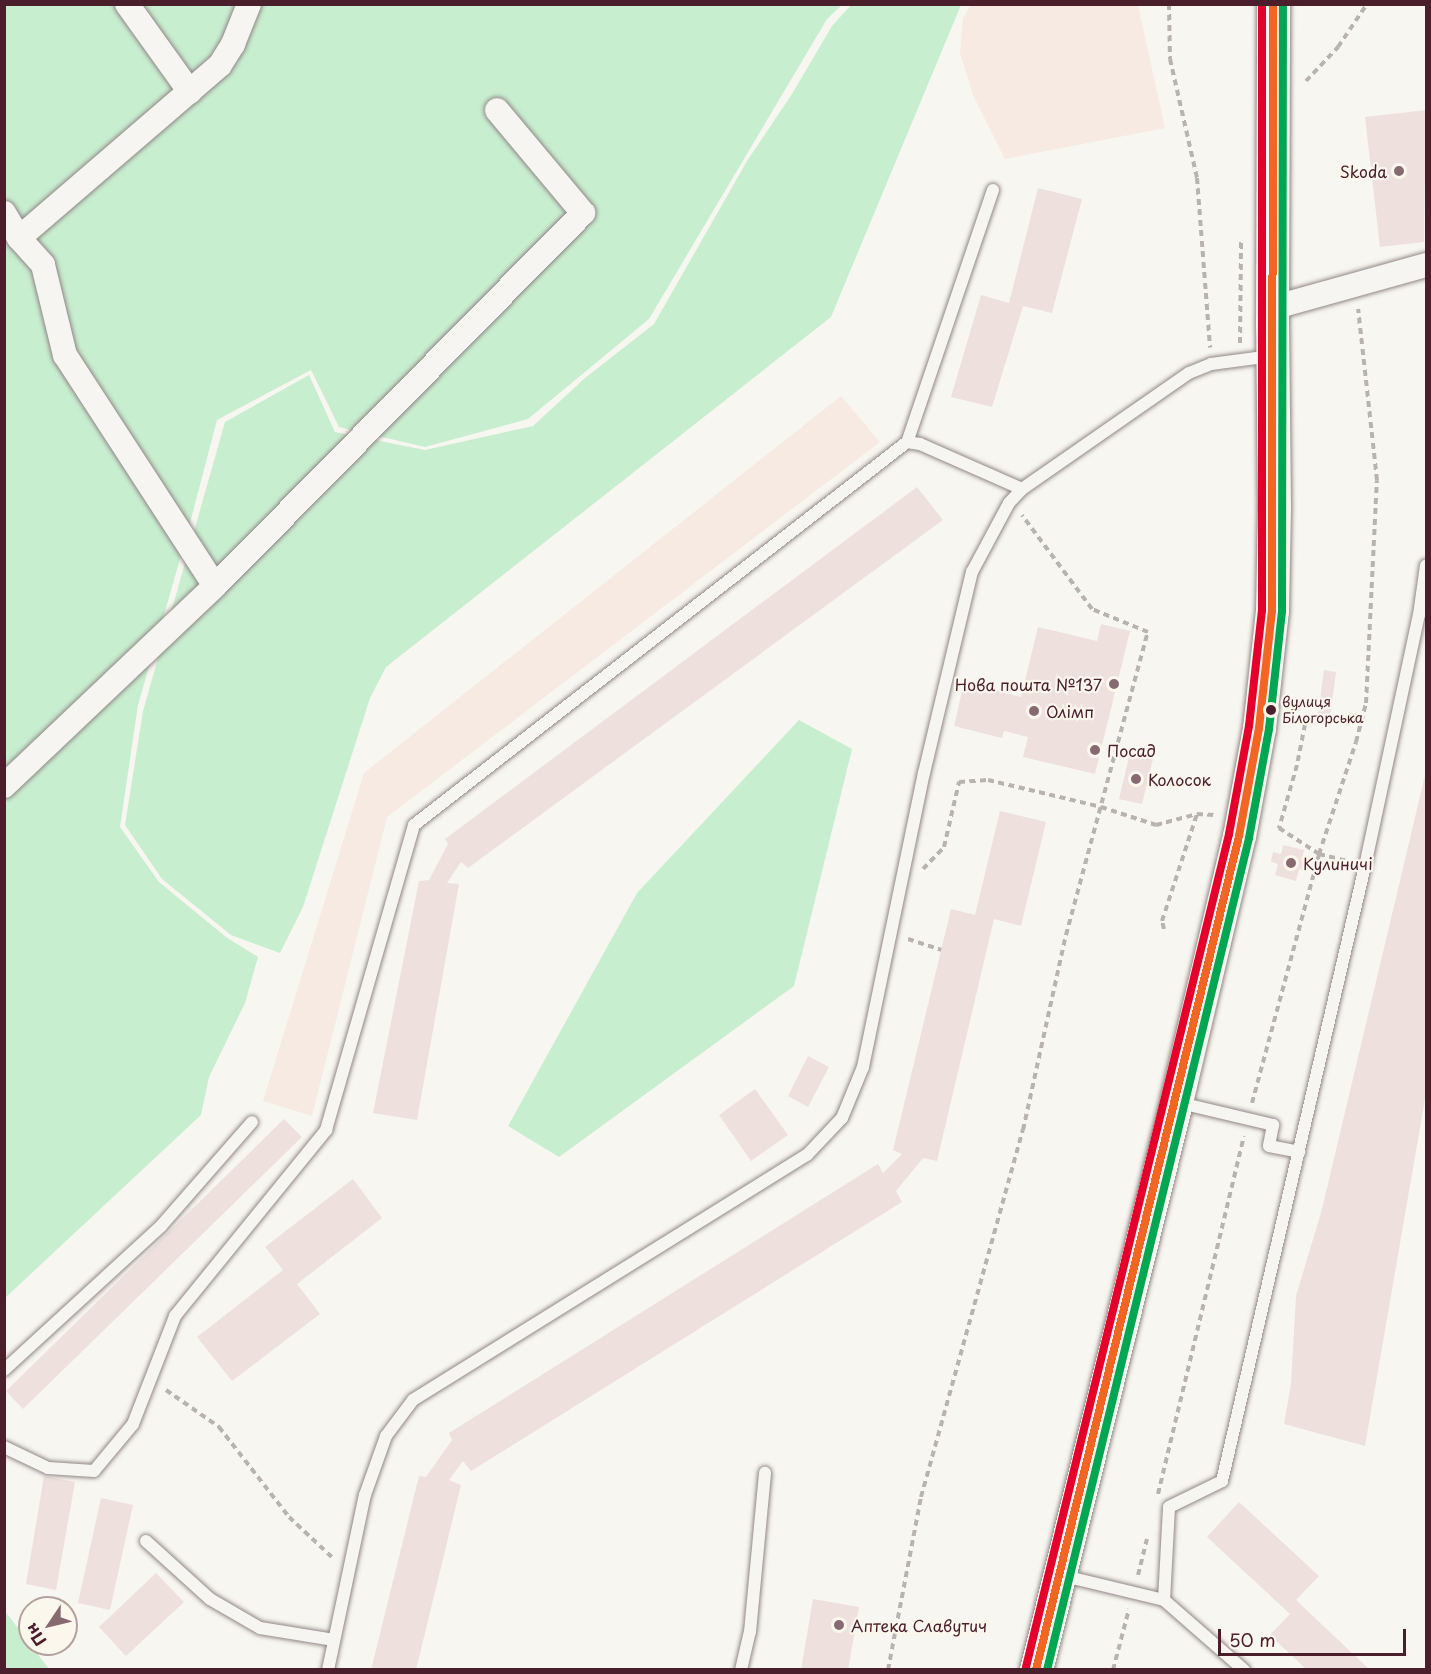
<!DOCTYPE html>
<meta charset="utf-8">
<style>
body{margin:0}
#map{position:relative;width:1431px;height:1674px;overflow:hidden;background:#f8f6f0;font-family:"Playpen Sans",sans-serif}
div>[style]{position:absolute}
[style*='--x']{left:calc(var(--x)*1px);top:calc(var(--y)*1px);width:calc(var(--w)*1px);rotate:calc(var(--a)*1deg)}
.built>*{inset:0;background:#f6eae3}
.green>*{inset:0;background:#c8eed0}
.building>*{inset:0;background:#eee0dd}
.path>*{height:4px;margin-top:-2px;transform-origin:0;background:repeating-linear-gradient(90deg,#b8b3b1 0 6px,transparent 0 10.5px)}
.roads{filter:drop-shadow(0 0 2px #918787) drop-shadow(0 0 2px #918787)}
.lane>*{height:12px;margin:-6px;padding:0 6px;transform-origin:6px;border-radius:6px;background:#f6f5f1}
.street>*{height:24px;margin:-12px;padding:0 12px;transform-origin:12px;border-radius:12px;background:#f6f5f1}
.secondary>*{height:33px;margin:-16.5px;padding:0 16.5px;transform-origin:16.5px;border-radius:16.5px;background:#f6f5f1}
.bus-1>*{height:8px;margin:-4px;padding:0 4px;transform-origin:4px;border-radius:4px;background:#f26522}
.bus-2>*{height:8px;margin:-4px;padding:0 4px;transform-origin:4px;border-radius:4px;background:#00a651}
.bus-3>*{height:8px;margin:-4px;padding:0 4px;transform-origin:4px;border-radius:4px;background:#e4002b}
.dots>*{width:16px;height:16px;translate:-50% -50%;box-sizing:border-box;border:3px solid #fbf7ec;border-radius:50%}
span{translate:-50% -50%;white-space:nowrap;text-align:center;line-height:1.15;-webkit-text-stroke:4.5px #fbf7ec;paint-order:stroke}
.bus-label{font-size:14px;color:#4a1f2b}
.left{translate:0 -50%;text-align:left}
.poi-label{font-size:16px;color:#4a1f2b}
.right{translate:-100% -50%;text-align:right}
.frame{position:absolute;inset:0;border:6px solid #4a1f2b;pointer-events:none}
.north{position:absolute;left:18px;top:1596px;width:60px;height:60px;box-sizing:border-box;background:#fbf7ec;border:2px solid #b4a19f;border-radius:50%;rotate:235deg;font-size:16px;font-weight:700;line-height:24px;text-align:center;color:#4a1f2b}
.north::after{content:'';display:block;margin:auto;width:21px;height:27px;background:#876a70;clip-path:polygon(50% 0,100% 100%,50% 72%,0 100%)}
.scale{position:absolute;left:1218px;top:1629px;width:188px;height:27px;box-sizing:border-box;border:3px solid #4a1f2b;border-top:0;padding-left:8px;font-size:18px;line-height:21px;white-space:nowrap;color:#4a1f2b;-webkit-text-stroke:4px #fbf7ec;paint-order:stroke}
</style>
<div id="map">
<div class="built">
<i style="clip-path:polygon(971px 5px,1138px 5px,1165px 128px,1005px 159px,973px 95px,960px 53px,963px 18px)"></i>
<i style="clip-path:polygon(841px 396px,880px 442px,387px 817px,312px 1116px,263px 1101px,364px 773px)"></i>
</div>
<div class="green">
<i style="clip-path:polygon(5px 5px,842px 5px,827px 19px,649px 319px,528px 419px,425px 447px,339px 427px,311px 370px,217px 420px,185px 542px,138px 705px,120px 827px,159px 882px,226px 937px,258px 957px,245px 1003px,209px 1077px,201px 1115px,5px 1298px)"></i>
<i style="clip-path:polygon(851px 5px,961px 5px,831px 317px,386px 667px,370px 698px,303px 907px,280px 953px,231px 935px,162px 879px,125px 825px,143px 711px,225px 422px,309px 375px,335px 432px,425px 450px,533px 426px,585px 378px,654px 324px,747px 161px,792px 94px,832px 26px)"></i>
<i style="clip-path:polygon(799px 720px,852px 749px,794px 986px,559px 1157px,508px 1126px,637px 893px)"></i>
<i style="clip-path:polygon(4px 1611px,5px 1611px,49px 1669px,5px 1669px)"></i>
</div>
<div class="building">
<i style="clip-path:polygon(1426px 110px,1424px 242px,1380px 247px,1365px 117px)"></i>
<i style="clip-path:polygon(1038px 188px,1082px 199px,1052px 313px,1023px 306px,992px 407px,951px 397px,981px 295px,1009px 303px)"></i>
<i style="clip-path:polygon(917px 487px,943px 520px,468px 868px,461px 862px,447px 883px,459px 884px,417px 1120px,373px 1113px,419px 881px,429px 880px,448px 844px,445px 839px)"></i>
<i style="clip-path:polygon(1101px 624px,1130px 631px,1095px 774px,1023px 757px,1028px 737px,1004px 731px,1002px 738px,954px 726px,964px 683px,1021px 697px,1038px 627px,1097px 641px)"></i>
<i style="clip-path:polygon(1324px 670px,1336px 672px,1330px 717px,1318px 715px)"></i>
<i style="clip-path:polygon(1130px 753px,1153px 759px,1142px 804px,1119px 799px)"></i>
<i style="clip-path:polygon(1426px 771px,1426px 1093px,1365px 1446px,1284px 1424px,1291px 1384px,1296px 1296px,1322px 1209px)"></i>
<i style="clip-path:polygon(1000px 811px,1046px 822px,1021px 926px,994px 919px,937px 1161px,923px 1158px,896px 1191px,902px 1202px,471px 1471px,463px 1461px,449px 1480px,461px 1485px,416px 1670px,371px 1670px,419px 1476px,426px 1477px,452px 1440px,449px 1433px,878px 1164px,883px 1173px,902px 1154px,893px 1150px,951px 909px,975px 915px)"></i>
<i style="clip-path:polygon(1283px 845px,1304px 850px,1301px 861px,1308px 862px,1306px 871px,1299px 869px,1296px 881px,1275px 875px,1278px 864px,1271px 862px,1273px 852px,1281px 854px)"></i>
<i style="clip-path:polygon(808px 1056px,829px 1067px,808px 1107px,788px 1096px)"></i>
<i style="clip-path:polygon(755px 1089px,788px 1135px,751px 1161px,719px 1115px)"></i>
<i style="clip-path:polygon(284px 1119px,302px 1137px,23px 1409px,6px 1391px)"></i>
<i style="clip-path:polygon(353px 1179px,382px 1218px,297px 1284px,320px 1314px,232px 1381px,197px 1337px,283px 1270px,265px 1247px)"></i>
<i style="clip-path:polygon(44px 1476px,75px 1482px,56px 1590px,26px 1584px)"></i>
<i style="clip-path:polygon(101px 1498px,133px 1505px,110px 1610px,78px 1603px)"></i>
<i style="clip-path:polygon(1239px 1502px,1319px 1576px,1296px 1600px,1370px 1670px,1307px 1670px,1270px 1635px,1290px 1614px,1207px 1537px)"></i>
<i style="clip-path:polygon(156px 1573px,184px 1602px,126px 1656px,99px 1627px)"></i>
<i style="clip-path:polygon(813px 1599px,859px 1607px,848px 1670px,801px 1670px)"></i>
</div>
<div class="path">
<i style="--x:1169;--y:4;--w:55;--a:89"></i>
<i style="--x:1170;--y:59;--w:122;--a:77.2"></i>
<i style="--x:1197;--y:178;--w:170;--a:85.6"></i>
<i style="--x:1306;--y:81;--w:47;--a:-46.7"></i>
<i style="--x:1338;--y:47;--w:52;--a:-56"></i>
<i style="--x:1240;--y:343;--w:104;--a:-89.4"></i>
<i style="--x:1307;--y:714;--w:52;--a:101.1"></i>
<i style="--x:1297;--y:765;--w:66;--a:105.9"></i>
<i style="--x:1279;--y:828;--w:48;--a:33"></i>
<i style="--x:1319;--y:854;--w:32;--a:14"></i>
<i style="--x:923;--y:869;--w:30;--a:-46"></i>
<i style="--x:944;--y:847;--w:67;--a:-77"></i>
<i style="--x:959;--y:782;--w:29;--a:-4"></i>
<i style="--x:988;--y:780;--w:116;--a:13.4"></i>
<i style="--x:1101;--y:807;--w:58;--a:18.1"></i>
<i style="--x:1156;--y:825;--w:42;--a:-15"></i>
<i style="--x:1164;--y:929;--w:8;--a:-104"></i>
<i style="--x:1162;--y:921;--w:113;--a:-71.9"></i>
<i style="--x:1197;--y:814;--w:17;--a:3"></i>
<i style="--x:908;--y:939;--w:35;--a:18"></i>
<i style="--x:1252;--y:1103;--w:258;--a:-74.9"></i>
<i style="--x:1319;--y:854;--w:118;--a:-71.7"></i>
<i style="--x:1356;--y:742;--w:40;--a:-75.6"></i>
<i style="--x:1366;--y:703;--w:223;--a:-87.2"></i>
<i style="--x:1377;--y:480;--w:172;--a:-96.3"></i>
<i style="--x:166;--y:1390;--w:65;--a:34.9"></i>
<i style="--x:219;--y:1427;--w:114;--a:52.1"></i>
<i style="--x:289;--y:1517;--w:60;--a:43"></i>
<i style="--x:1158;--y:1494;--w:368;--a:-76.5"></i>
<i style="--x:1138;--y:1575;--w:37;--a:-76"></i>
<i style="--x:888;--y:1670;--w:176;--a:-79.2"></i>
<i style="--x:921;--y:1497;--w:381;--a:-74.5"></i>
<i style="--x:1023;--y:1130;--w:200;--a:-77.6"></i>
<i style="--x:1066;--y:935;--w:314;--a:-74.9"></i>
<i style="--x:1148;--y:632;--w:61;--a:-157.7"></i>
<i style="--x:1092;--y:609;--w:117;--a:-126.7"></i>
<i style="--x:1113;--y:1670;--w:63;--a:-75.3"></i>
</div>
<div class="roads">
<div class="lane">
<i style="--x:993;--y:190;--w:266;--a:108.8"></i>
<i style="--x:907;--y:442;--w:13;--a:9"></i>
<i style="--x:920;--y:444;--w:111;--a:23.8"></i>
<i style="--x:1176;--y:1102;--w:100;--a:13.3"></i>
<i style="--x:1273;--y:1125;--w:21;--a:101"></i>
<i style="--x:1269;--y:1146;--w:31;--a:11"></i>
<i style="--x:4;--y:1370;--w:213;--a:-42.5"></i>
<i style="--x:161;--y:1226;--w:138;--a:-48.8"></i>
<i style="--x:4;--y:1447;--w:49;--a:25.5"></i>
<i style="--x:48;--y:1468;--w:46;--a:3.7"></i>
<i style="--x:94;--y:1471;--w:61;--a:-50.3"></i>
<i style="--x:133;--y:1424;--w:116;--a:-68.7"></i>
<i style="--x:175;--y:1316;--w:240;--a:-50.9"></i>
<i style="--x:326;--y:1130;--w:317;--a:-73.9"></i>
<i style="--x:414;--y:825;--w:624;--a:-37.84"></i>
<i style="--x:146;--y:1541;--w:86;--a:42.2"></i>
<i style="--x:210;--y:1599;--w:58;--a:30.1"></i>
<i style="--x:260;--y:1628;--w:75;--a:9.2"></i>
<i style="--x:1060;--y:1575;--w:107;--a:13.5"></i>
<i style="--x:328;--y:1670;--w:179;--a:-78.1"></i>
<i style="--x:365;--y:1495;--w:63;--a:-70.4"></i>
<i style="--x:386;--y:1436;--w:45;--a:-53.1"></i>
<i style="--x:413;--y:1400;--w:464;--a:-31.9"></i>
<i style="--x:807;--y:1155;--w:51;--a:-46.6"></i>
<i style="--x:842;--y:1118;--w:55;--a:-67.6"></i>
<i style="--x:863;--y:1067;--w:300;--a:-78.3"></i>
<i style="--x:924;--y:773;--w:207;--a:-76.6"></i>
<i style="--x:972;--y:572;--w:78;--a:-61.8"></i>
<i style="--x:1009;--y:503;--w:19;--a:-47"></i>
<i style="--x:1022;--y:489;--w:203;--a:-34.8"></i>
<i style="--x:1189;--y:373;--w:24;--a:-22"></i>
<i style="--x:1211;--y:364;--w:61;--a:-7.6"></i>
<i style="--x:741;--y:1670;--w:39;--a:-77"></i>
<i style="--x:750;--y:1632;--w:160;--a:-84.6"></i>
<i style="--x:1244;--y:1670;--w:106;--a:-138.8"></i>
<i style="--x:1164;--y:1600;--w:93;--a:-86.9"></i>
<i style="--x:1169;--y:1507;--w:59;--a:-26.1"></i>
<i style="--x:1222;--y:1481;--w:631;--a:-76.91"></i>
<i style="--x:1365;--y:866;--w:257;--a:-77.9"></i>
<i style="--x:1419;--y:615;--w:50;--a:-82"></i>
</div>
<div class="street">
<i style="--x:127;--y:4;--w:108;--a:54.4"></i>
<i style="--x:4;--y:213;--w:29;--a:59"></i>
<i style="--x:19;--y:238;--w:36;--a:48"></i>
<i style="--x:43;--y:265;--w:93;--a:76.3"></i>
<i style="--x:65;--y:355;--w:275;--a:57"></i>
<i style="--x:19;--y:238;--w:265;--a:-40.7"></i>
<i style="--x:220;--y:65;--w:25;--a:-58"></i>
<i style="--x:233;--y:44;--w:43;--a:-68.2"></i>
<i style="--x:1272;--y:308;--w:160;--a:-15.6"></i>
<i style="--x:4;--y:786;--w:291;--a:-43.5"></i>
<i style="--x:215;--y:586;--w:524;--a:-45.39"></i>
<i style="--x:583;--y:213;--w:134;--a:-129.9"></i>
</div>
<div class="secondary">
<i style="--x:1036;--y:1670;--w:585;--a:-76.15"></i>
<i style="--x:1176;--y:1102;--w:273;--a:-76.7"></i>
<i style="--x:1239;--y:836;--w:110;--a:-79.5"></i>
<i style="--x:1259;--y:728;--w:118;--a:-83.7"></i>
<i style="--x:1272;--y:611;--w:104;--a:-88.9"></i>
<i style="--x:1274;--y:507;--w:182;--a:-90.6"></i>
<i style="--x:1272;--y:325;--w:321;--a:-89.8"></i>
</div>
</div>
<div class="bus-1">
<i style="--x:1036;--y:1670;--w:858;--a:-76.32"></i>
<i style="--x:1239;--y:836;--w:110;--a:-79.5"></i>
<i style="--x:1259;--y:728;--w:118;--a:-83.7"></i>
<i style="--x:1272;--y:611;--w:607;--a:-89.91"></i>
</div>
<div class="bus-2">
<i style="--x:1047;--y:1670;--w:856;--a:-76.35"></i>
<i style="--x:1249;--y:838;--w:111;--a:-79.6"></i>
<i style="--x:1269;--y:729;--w:119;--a:-83.7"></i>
<i style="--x:1282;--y:611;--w:607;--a:-89.91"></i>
</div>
<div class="bus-3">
<i style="--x:1026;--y:1667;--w:857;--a:-76.3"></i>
<i style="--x:1229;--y:834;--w:110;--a:-79.5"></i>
<i style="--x:1249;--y:726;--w:117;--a:-83.6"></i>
<i style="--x:1262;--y:610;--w:606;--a:-90"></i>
</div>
<div class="dots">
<i style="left:1399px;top:171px;background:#876a70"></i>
<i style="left:1114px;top:684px;background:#876a70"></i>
<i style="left:1271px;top:710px;background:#4a1f2b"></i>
<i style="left:1034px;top:711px;background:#876a70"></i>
<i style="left:1095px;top:750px;background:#876a70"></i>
<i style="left:1136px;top:779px;background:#876a70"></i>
<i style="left:1291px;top:863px;background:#876a70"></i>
<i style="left:839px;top:1625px;background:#876a70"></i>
</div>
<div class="bus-label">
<span class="left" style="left:1282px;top:710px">вулиця<br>Білогорська</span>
</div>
<div class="poi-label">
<span class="right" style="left:1387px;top:171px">Skoda</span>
<span class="right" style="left:1102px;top:684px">Нова пошта №137</span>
<span class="left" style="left:1046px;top:711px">Олімп</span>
<span class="left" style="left:1107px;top:750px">Посад</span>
<span class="left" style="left:1148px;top:779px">Колосок</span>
<span class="left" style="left:1303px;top:863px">Кулиничі</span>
<span class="left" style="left:851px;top:1625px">Аптека Славутич</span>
</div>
<div class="frame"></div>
<div class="north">Пн</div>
<div class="scale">50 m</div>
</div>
